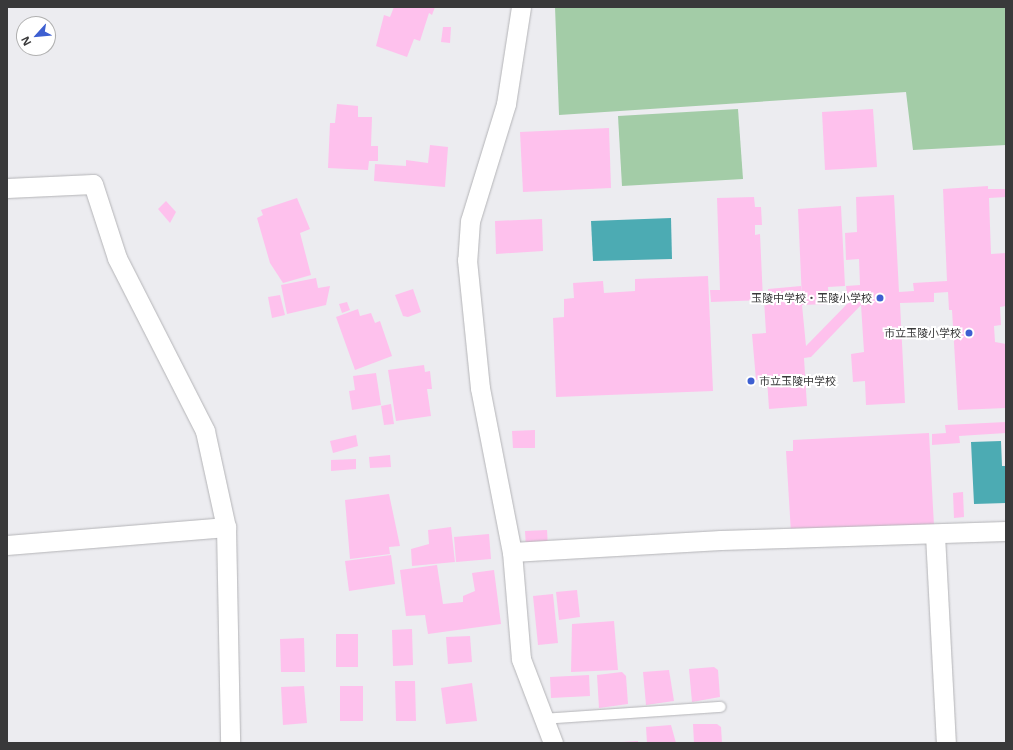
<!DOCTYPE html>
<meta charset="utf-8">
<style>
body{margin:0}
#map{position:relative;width:1013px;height:750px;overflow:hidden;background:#ececf0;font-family:"Noto Sans","Noto Sans JP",sans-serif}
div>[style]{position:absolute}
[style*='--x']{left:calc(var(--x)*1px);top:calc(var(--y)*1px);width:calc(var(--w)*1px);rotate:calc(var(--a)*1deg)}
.green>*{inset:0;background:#a3cca7}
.water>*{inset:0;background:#4cabb3}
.building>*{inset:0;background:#fec1ed}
.roads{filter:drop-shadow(0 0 1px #b4b4b7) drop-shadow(0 0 1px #b4b4b7)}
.lane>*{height:10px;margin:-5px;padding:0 5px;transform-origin:5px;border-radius:5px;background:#fff}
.street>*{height:19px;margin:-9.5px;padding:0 9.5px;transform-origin:9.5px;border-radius:9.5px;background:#fff}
.dots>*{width:11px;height:11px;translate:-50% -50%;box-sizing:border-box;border:2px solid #fff;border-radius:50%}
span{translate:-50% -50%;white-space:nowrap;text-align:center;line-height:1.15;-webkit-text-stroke:4px #fff;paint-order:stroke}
.poi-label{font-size:11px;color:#39393a}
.right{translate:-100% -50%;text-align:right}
.left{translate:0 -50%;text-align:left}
.frame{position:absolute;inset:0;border:8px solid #39393a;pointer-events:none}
.north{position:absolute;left:16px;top:16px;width:40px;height:40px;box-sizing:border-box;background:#fff;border:1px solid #b0b0b0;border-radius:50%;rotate:243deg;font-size:11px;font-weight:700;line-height:16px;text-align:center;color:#39393a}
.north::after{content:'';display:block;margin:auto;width:14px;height:18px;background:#3d5fd1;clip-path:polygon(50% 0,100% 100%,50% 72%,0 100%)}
</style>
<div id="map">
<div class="green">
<i style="clip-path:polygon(555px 7px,1006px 7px,1006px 145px,913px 150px,906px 92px,559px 115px)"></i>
<i style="clip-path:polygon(738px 109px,743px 179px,622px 186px,618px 116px)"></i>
</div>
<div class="water">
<i style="clip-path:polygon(671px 218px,672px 259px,593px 261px,591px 221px)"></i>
<i style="clip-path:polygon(1001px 441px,1002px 466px,1006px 466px,1006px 503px,974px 504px,971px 442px)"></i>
</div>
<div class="building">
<i style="clip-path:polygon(394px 7px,435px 7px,432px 15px,429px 13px,420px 41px,414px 39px,407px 57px,376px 46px,384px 15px,390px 17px)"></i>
<i style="clip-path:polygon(443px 27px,451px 27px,450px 43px,441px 42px)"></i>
<i style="clip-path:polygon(337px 104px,358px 106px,358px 117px,372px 117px,371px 146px,378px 146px,378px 161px,369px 161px,368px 170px,328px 168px,330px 123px,335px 123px)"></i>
<i style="clip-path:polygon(873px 109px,877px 167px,825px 170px,822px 112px)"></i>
<i style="clip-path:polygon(609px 128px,611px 188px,523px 192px,520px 132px)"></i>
<i style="clip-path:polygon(430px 145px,448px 147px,445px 187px,374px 181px,375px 164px,406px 166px,406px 160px,428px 163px)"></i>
<i style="clip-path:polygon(988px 186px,988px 189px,1006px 189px,1006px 197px,989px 198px,991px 254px,1006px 253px,1006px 306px,1000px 307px,1001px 325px,994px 326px,995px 342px,1006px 344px,1006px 408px,958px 410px,952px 310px,949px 310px,948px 292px,934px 293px,934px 302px,900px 303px,905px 403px,866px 405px,865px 381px,853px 382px,851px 354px,864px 352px,861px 305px,811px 357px,804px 358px,807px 406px,769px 409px,767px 379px,756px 380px,752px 334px,766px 333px,764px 300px,769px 300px,768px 289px,801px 286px,802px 300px,798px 209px,841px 206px,845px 286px,828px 287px,829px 304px,802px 305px,806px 346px,848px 303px,846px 286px,860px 285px,859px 259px,846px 260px,845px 233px,857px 232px,856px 197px,894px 195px,899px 292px,914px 291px,913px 283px,947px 281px,943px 189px)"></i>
<i style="clip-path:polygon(754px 197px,755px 207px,761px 207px,762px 225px,755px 225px,755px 235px,760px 234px,763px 300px,711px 302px,710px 290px,720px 290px,717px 198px)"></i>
<i style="clip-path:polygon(297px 198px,310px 229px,300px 233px,311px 275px,283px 283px,270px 263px,257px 218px,263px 215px,261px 210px)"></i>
<i style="clip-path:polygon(166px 201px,176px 212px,170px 223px,158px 209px)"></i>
<i style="clip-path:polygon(542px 219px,543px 251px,496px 254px,495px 221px)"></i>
<i style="clip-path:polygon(708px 276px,713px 391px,556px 397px,553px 318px,564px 317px,564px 299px,574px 298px,573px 283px,603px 281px,604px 293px,635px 291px,635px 279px)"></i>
<i style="clip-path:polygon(316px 278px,318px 288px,330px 286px,326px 305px,287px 314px,281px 285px)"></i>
<i style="clip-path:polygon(413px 289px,421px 312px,408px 317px,403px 316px,395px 295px)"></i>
<i style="clip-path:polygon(280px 295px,285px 315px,272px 318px,268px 297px)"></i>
<i style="clip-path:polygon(347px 302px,350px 310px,342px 313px,339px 304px)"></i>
<i style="clip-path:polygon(358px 309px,360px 316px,371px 313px,375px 323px,380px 321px,392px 356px,355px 370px,336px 317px)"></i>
<i style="clip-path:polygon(424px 365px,425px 372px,430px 371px,432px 389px,427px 389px,431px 416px,396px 421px,388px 370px)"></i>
<i style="clip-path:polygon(376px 373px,381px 405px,352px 410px,349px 391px,355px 390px,353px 376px)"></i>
<i style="clip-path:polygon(391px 404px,394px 424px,384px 425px,381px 406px)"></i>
<i style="clip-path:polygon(1006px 422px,1006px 433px,959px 436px,960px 443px,932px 445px,932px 434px,946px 433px,945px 425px)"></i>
<i style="clip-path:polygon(535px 430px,535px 448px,513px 448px,512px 431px)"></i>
<i style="clip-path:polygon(929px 433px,934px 526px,791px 533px,786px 451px,793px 451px,793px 440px)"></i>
<i style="clip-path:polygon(356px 435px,358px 446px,333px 453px,330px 441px)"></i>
<i style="clip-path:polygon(390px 455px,391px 467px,370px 468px,369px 457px)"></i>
<i style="clip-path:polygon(356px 459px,356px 469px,331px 471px,331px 460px)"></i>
<i style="clip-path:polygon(963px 492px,964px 517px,954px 518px,953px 493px)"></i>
<i style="clip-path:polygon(389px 494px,400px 546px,389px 547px,390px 554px,350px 559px,345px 500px)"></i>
<i style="clip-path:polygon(451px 527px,455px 562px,412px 566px,411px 549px,429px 544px,428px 530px)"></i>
<i style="clip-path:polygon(547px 530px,548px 547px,526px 548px,525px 531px)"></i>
<i style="clip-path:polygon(489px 534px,491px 559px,456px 562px,454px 537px)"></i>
<i style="clip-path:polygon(391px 555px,395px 584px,349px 591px,345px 561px)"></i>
<i style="clip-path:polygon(437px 565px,443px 604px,463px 602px,463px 596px,475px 591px,472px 573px,494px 570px,501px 624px,428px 634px,425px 615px,406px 616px,400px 570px)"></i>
<i style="clip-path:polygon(577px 590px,580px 617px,559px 620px,556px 592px)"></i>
<i style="clip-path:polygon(553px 594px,558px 643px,538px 645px,533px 596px)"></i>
<i style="clip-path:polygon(614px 621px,618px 670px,571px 672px,572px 624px)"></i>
<i style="clip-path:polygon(412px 629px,413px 665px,393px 666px,392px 630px)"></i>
<i style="clip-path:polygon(336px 634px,358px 634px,358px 667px,336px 667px)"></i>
<i style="clip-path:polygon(470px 636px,472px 662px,448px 664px,446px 637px)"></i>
<i style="clip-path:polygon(304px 638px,305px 672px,281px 672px,280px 639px)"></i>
<i style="clip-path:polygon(714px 667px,718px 670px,720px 697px,692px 702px,689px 669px)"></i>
<i style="clip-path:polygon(669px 670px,674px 701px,646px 705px,643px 672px)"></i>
<i style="clip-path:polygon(622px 672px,626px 676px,628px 704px,599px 708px,597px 675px)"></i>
<i style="clip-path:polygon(589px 675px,590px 696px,551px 698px,550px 677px)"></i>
<i style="clip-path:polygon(395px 681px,415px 681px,416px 721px,396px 721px)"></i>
<i style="clip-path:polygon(472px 683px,477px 721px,446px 724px,441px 688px)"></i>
<i style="clip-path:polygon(304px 686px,307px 723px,283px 725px,281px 687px)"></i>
<i style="clip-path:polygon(340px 686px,363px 686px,363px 721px,340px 721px)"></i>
<i style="clip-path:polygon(693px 724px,717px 724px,721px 727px,722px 743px,694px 743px)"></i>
<i style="clip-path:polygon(671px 725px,676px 743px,647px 743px,646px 727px)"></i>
<i style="clip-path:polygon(638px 741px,638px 743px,622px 743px,622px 742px)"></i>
</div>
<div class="roads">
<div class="lane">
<i style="--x:543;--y:719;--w:178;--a:-3.9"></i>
</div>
<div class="street">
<i style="--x:521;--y:7;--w:98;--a:98.8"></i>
<i style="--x:506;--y:104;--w:122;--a:107.1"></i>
<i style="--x:470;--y:221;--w:39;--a:94"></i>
<i style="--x:467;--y:260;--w:129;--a:84.2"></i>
<i style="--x:480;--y:388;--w:167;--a:79"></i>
<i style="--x:512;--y:552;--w:107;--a:85.2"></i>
<i style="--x:521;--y:659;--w:90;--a:69.1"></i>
<i style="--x:7;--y:188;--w:86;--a:-2.7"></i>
<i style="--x:93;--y:184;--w:78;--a:72"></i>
<i style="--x:117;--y:258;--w:194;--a:63"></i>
<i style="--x:205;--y:431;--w:98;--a:77.7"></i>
<i style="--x:226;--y:527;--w:216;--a:88.9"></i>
<i style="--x:935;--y:535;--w:208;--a:87"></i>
<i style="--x:7;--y:545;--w:220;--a:-4.7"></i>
<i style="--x:512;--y:552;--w:209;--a:-3.3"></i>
<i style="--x:721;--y:540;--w:285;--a:-1.8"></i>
</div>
</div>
<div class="dots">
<i style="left:880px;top:298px;background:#3d5fd1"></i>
<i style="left:969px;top:333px;background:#3d5fd1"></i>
<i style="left:751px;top:381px;background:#3d5fd1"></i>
</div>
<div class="poi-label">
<span class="right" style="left:872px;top:298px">玉陵中学校・玉陵小学校</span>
<span class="right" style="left:961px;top:333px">市立玉陵小学校</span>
<span class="left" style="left:759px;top:381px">市立玉陵中学校</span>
</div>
<div class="frame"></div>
<div class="north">N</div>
</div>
